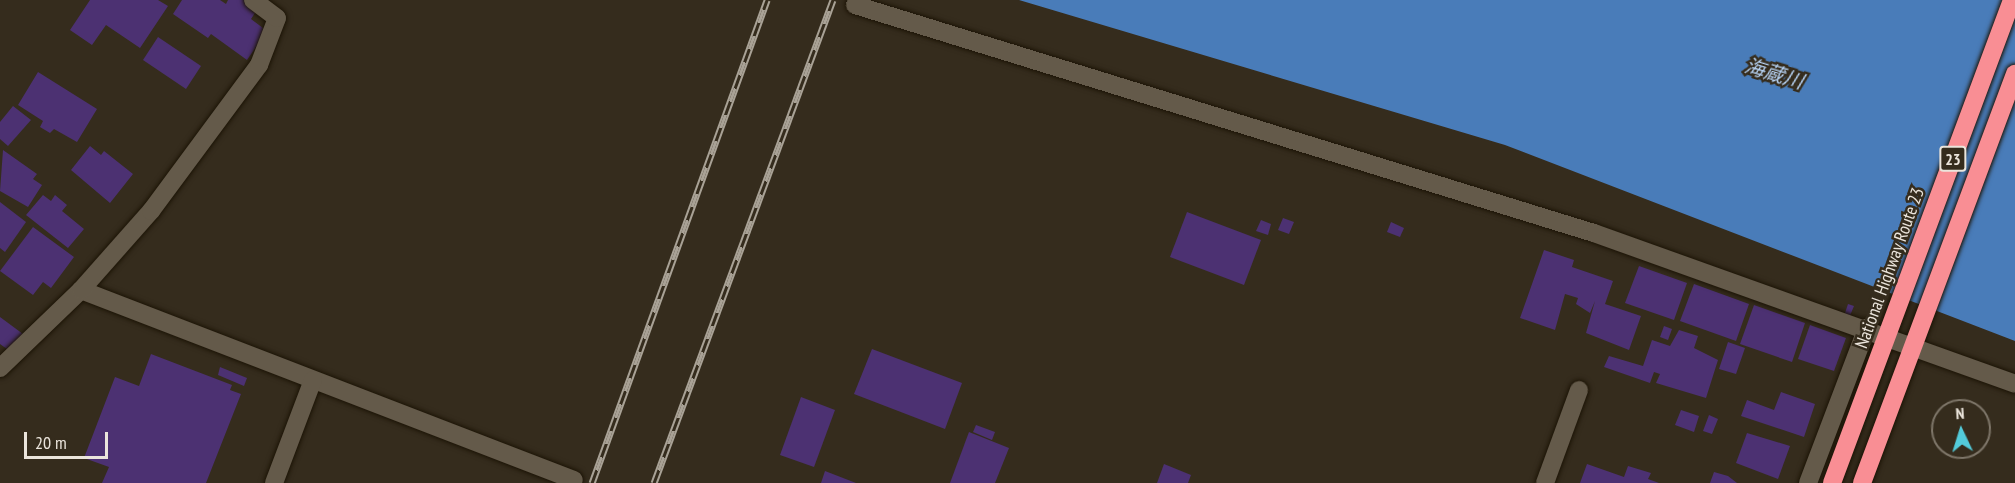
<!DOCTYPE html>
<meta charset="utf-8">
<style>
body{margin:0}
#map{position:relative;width:2015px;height:483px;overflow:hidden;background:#352c1d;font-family:"PT Sans Narrow","Noto Sans JP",sans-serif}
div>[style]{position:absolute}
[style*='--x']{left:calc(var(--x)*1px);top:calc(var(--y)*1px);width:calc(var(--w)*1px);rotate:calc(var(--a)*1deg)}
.water>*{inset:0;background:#497cb9}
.building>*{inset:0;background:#4c3172}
.roads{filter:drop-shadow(0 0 2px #1c1406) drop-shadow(0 0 2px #1c1406)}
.minor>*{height:18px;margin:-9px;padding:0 9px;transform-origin:9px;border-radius:9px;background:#645a4a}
.highway>*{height:18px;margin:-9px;padding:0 9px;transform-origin:9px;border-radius:9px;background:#f98e94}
.rail>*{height:7px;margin-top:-3.5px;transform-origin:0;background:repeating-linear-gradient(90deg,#352c1d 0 14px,#a9a296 0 28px);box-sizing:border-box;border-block:2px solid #a9a296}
span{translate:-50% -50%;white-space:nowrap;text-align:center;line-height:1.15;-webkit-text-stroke:5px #352c1d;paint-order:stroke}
.shield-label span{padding:2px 4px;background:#352c1d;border:2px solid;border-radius:4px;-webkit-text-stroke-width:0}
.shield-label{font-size:16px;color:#ebe5dc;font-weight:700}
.street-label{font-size:18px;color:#ebe5dc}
.water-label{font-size:20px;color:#b6d2f3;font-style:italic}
.north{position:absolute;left:1931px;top:399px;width:60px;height:60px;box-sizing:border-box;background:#352c1d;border:2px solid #7e7669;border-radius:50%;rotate:356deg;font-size:16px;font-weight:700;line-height:24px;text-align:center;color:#ebe5dc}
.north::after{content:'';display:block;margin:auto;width:21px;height:27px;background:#53cbda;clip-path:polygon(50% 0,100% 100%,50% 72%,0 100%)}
.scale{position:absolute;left:24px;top:432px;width:84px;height:27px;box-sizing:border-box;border:3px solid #ebe5dc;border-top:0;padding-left:8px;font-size:18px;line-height:21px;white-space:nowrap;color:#ebe5dc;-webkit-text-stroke:4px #352c1d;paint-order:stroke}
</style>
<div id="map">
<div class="water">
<i style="clip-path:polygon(1019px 0,2015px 0,2015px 341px,1505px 145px)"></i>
</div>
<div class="building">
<i style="clip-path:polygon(90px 0,158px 0,168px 6px,140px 48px,106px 25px,92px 45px,70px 30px)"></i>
<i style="clip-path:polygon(182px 0,220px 0,226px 4px,228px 0,244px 0,257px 10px,251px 19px,267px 31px,247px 60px,211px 34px,208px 38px,173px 14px)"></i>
<i style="clip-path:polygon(158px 37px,201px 66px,186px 89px,143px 60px)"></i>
<i style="clip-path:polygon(38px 72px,97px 109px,77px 142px,54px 129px,50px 133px,40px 127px,43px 121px,18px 105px)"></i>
<i style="clip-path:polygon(13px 106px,31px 120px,8px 146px,0 139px,0 122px)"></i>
<i style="clip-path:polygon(90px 146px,101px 155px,104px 151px,133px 174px,110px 203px,71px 170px)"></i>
<i style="clip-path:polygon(3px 150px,37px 174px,33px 179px,42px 185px,28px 207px,0 191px)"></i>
<i style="clip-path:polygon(43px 195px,51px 201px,55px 195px,67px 205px,62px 211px,84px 229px,68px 248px,26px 215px)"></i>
<i style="clip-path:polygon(0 202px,26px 222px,5px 252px,0 248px)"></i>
<i style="clip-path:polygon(1187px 212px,1261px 240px,1244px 285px,1170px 257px)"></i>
<i style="clip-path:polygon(1283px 218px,1294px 222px,1289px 234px,1278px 230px)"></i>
<i style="clip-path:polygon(1261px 220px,1271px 224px,1268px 235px,1256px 231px)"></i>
<i style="clip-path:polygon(1391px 222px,1404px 228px,1400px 237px,1387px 232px)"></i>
<i style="clip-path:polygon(33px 227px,74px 257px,51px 288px,43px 282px,33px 295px,0 271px)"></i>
<i style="clip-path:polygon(1544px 250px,1574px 260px,1572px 267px,1613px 281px,1605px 304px,1641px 316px,1629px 350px,1586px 333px,1595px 301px,1590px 313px,1576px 304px,1578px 298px,1565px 294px,1555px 330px,1520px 318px)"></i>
<i style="clip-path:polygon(1639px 266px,1687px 283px,1674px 320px,1625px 303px)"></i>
<i style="clip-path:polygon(1694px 284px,1749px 304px,1736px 341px,1680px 321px)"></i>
<i style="clip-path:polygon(1848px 304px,1854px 306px,1849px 318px,1844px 316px)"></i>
<i style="clip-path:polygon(1754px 305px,1805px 323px,1792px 362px,1740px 344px)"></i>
<i style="clip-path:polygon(0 317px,23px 334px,11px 352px,0 344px)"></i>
<i style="clip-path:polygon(1810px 325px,1846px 338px,1834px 371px,1798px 359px)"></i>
<i style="clip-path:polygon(1664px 326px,1672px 329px,1668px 340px,1660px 337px)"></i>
<i style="clip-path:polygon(1679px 330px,1698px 336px,1694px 348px,1718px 360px,1706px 398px,1656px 383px,1660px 374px,1654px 372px,1650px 383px,1604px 367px,1609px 356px,1643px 366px,1652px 340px,1670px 346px)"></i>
<i style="clip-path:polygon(1728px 342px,1745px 348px,1736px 374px,1719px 369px)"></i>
<i style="clip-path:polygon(872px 349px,962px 383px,945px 429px,854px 394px)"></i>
<i style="clip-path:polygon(151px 354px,232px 385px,230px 390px,241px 394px,206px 483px,102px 483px,109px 467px,84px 458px,115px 377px,139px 386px)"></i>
<i style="clip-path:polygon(220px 367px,247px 378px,244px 386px,218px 375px)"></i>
<i style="clip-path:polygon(1781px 392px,1815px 404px,1804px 437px,1741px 416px,1747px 400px,1774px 410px)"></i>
<i style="clip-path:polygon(801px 397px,835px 410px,814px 467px,780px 455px)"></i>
<i style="clip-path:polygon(1681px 410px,1699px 416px,1694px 432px,1675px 425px)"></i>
<i style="clip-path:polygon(1709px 415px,1718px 419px,1712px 434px,1703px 431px)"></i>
<i style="clip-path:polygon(976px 425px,995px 432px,992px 440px,973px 432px)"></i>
<i style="clip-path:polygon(969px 432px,1009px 448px,995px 483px,950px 483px)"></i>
<i style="clip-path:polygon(1747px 433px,1790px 446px,1778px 479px,1736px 463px)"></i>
<i style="clip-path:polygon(1164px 464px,1191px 475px,1188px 483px,1157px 483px)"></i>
<i style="clip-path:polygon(1587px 464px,1624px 477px,1628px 466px,1651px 473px,1648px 479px,1659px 483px,1580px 483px)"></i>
<i style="clip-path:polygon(825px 471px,856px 483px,821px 483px)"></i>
<i style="clip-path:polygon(1714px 472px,1728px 476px,1737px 483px,1710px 483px)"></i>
</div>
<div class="roads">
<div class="minor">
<i style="--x:855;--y:5;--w:773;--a:17.15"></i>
<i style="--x:1594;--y:233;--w:447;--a:19.7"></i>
<i style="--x:81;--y:290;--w:528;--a:21.08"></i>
<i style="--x:0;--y:368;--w:112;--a:-43.9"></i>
<i style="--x:81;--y:290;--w:106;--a:-48.5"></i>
<i style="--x:151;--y:211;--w:182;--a:-53.5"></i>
<i style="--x:259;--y:65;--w:50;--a:-69"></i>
<i style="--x:277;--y:18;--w:30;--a:-143"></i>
<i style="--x:274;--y:483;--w:110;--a:-69.3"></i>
<i style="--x:1545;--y:483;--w:99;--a:-69.9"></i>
<i style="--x:1808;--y:483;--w:166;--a:-69.2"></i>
</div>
<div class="highway">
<i style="--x:1832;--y:483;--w:515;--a:-69.56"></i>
<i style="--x:1862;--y:483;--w:437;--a:-69.5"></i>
</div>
</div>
<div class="rail">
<i style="--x:592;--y:483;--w:514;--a:-70.08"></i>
<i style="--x:654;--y:483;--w:515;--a:-69.67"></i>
</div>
<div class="shield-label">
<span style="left:1953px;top:159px">23</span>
</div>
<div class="street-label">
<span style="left:1890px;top:268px;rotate:-70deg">National Highway Route 23</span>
</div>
<div class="water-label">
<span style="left:1774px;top:74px;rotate:17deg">海蔵川</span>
</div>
<div class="north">N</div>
<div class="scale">20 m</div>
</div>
